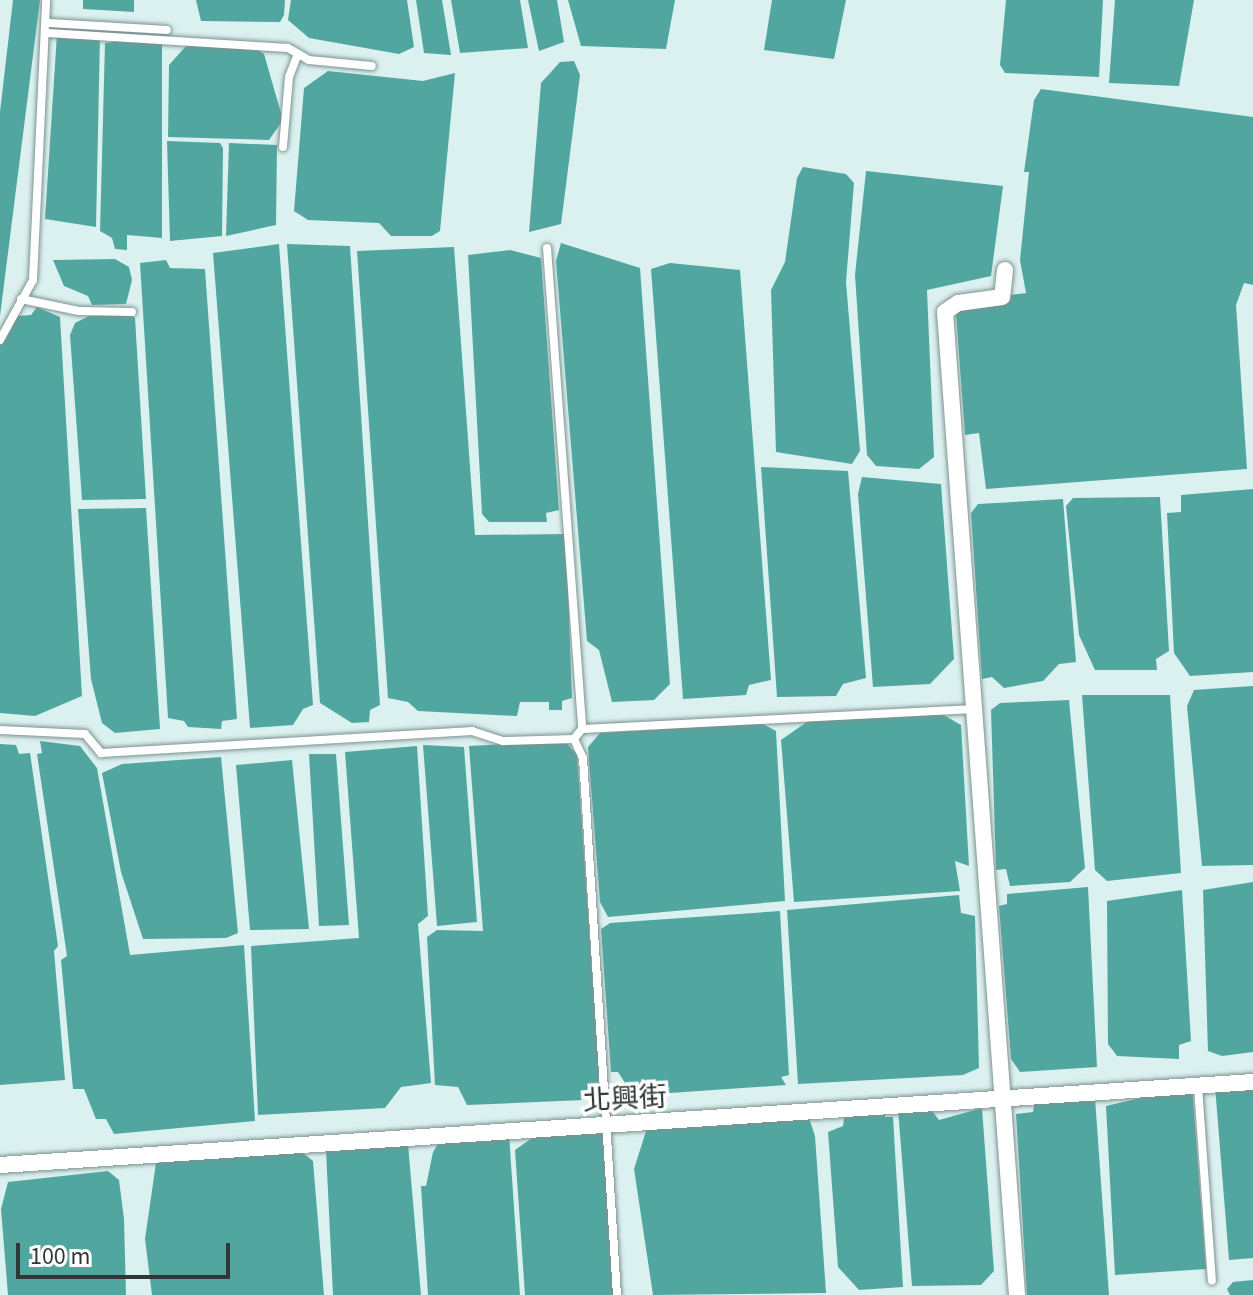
<!DOCTYPE html>
<meta charset="utf-8">
<style>
body{margin:0}
#map{position:relative;width:1253px;height:1295px;overflow:hidden;background:#dbf1ef;font-family:"Source Sans 3","Noto Sans TC",sans-serif}
div>[style]{position:absolute}
[style*='--x']{left:calc(var(--x)*1px);top:calc(var(--y)*1px);width:calc(var(--w)*1px);rotate:calc(var(--a)*1deg)}
.water>*{inset:0;background:#51a7a0}
.roads{filter:drop-shadow(0 0 2px #7d928f) drop-shadow(0 0 2px #7d928f)}
.lane>*{height:8px;margin:-4px;padding:0 4px;transform-origin:4px;border-radius:4px;background:#fff}
.street>*{height:16px;margin:-8px;padding:0 8px;transform-origin:8px;border-radius:8px;background:#fff}
span{translate:-50% -50%;white-space:nowrap;text-align:center;line-height:1.15;-webkit-text-stroke:7px #fff;paint-order:stroke}
.street-label{font-size:28px;color:#2f3837}
.scale{position:absolute;left:16px;top:1243px;width:214px;height:36px;box-sizing:border-box;border:4px solid #2f3837;border-top:0;padding-left:10px;font-size:24px;line-height:28px;white-space:nowrap;color:#2f3837;-webkit-text-stroke:6px #fff;paint-order:stroke}
</style>
<div id="map">
<div class="water">
<i style="clip-path:polygon(13px 0,40px 0,0 316px,0 112px)"></i>
<i style="clip-path:polygon(83px 0,134px 0,134px 12px,83px 9px)"></i>
<i style="clip-path:polygon(196px 0,285px 0,284px 15px,280px 22px,201px 21px)"></i>
<i style="clip-path:polygon(291px 0,407px 0,414px 47px,399px 54px,309px 38px,288px 20px)"></i>
<i style="clip-path:polygon(416px 0,442px 0,451px 55px,424px 53px)"></i>
<i style="clip-path:polygon(451px 0,520px 0,528px 48px,460px 53px)"></i>
<i style="clip-path:polygon(528px 0,557px 0,564px 42px,539px 51px)"></i>
<i style="clip-path:polygon(568px 0,675px 0,666px 49px,581px 46px)"></i>
<i style="clip-path:polygon(772px 0,846px 0,834px 59px,764px 50px)"></i>
<i style="clip-path:polygon(1006px 0,1103px 0,1099px 77px,1005px 73px,1000px 65px)"></i>
<i style="clip-path:polygon(1115px 0,1194px 0,1179px 86px,1109px 83px)"></i>
<i style="clip-path:polygon(57px 34px,100px 35px,96px 227px,45px 219px)"></i>
<i style="clip-path:polygon(115px 36px,162px 38px,162px 238px,127px 235px,127px 250px,115px 249px,112px 238px,100px 231px,105px 43px,114px 42px)"></i>
<i style="clip-path:polygon(249px 43px,264px 54px,283px 120px,269px 140px,168px 137px,169px 65px,187px 45px)"></i>
<i style="clip-path:polygon(574px 61px,580px 75px,561px 224px,529px 232px,541px 83px,560px 62px)"></i>
<i style="clip-path:polygon(328px 71px,423px 81px,455px 73px,440px 231px,432px 236px,391px 236px,379px 223px,308px 220px,294px 211px,304px 88px)"></i>
<i style="clip-path:polygon(1041px 89px,1253px 117px,1253px 285px,1244px 283px,1236px 305px,1247px 469px,986px 489px,979px 433px,965px 435px,955px 301px,1026px 293px,1020px 260px,1029px 172px,1024px 172px,1034px 100px)"></i>
<i style="clip-path:polygon(167px 141px,220px 143px,223px 148px,222px 236px,170px 241px)"></i>
<i style="clip-path:polygon(229px 143px,277px 145px,276px 225px,226px 236px)"></i>
<i style="clip-path:polygon(803px 167px,846px 174px,854px 183px,846px 282px,860px 451px,852px 464px,776px 452px,771px 290px,785px 262px,797px 178px)"></i>
<i style="clip-path:polygon(866px 171px,1003px 186px,991px 276px,927px 290px,934px 457px,919px 469px,876px 466px,867px 455px,855px 275px)"></i>
<i style="clip-path:polygon(561px 243px,640px 268px,670px 684px,654px 700px,612px 702px,599px 650px,587px 641px,556px 261px)"></i>
<i style="clip-path:polygon(279px 244px,313px 705px,303px 709px,293px 725px,250px 728px,213px 253px)"></i>
<i style="clip-path:polygon(287px 244px,350px 246px,380px 705px,370px 710px,369px 722px,352px 723px,320px 703px)"></i>
<i style="clip-path:polygon(454px 247px,475px 535px,566px 534px,572px 698px,562px 701px,562px 710px,549px 710px,549px 702px,520px 702px,517px 716px,418px 711px,408px 702px,388px 698px,357px 251px)"></i>
<i style="clip-path:polygon(510px 250px,541px 258px,559px 510px,546px 513px,547px 522px,489px 522px,482px 514px,468px 255px)"></i>
<i style="clip-path:polygon(115px 259px,129px 267px,132px 280px,126px 304px,92px 305px,88px 296px,64px 286px,53px 260px)"></i>
<i style="clip-path:polygon(166px 260px,170px 268px,205px 269px,237px 719px,222px 721px,221px 729px,188px 727px,184px 721px,168px 718px,140px 263px)"></i>
<i style="clip-path:polygon(670px 263px,740px 270px,771px 680px,749px 685px,746px 695px,683px 699px,651px 269px)"></i>
<i style="clip-path:polygon(37px 307px,60px 317px,82px 696px,35px 716px,0 713px,0 340px,17px 316px,31px 315px)"></i>
<i style="clip-path:polygon(128px 312px,135px 318px,146px 499px,82px 500px,70px 335px,75px 323px,89px 316px)"></i>
<i style="clip-path:polygon(761px 467px,848px 471px,866px 678px,843px 684px,836px 696px,777px 697px)"></i>
<i style="clip-path:polygon(862px 477px,941px 484px,954px 659px,930px 684px,873px 687px,858px 494px)"></i>
<i style="clip-path:polygon(1253px 489px,1253px 672px,1190px 676px,1174px 653px,1167px 513px,1181px 512px,1181px 495px)"></i>
<i style="clip-path:polygon(1160px 497px,1169px 651px,1156px 659px,1157px 670px,1095px 670px,1079px 635px,1066px 506px,1073px 498px)"></i>
<i style="clip-path:polygon(1063px 499px,1076px 662px,1059px 664px,1043px 681px,1004px 688px,992px 677px,982px 679px,971px 513px,978px 504px)"></i>
<i style="clip-path:polygon(146px 508px,160px 729px,115px 733px,102px 723px,91px 679px,78px 509px)"></i>
<i style="clip-path:polygon(1253px 686px,1253px 865px,1202px 866px,1187px 706px,1194px 690px)"></i>
<i style="clip-path:polygon(1082px 695px,1170px 695px,1181px 873px,1107px 881px,1095px 870px)"></i>
<i style="clip-path:polygon(1069px 700px,1085px 868px,1070px 882px,1010px 886px,1006px 869px,996px 870px,991px 710px,1000px 703px)"></i>
<i style="clip-path:polygon(942px 714px,961px 725px,969px 866px,955px 861px,960px 891px,794px 902px,781px 740px,811px 719px)"></i>
<i style="clip-path:polygon(761px 723px,776px 731px,785px 901px,608px 917px,600px 902px,588px 747px,600px 733px)"></i>
<i style="clip-path:polygon(40px 741px,80px 746px,97px 768px,130px 955px,244px 945px,255px 1121px,114px 1134px,106px 1119px,96px 1119px,84px 1089px,73px 1089px,61px 960px,67px 956px,37px 754px,42px 753px)"></i>
<i style="clip-path:polygon(565px 741px,577px 755px,600px 1084px,583px 1100px,467px 1105px,458px 1087px,435px 1085px,427px 937px,437px 930px,483px 931px,469px 746px)"></i>
<i style="clip-path:polygon(0 744px,16px 745px,19px 754px,30px 753px,58px 946px,54px 951px,65px 1080px,0 1085px)"></i>
<i style="clip-path:polygon(423px 745px,464px 747px,477px 922px,437px 926px)"></i>
<i style="clip-path:polygon(417px 746px,428px 916px,418px 924px,431px 1083px,401px 1087px,385px 1108px,258px 1115px,251px 946px,359px 938px,345px 752px)"></i>
<i style="clip-path:polygon(309px 754px,336px 754px,349px 925px,319px 926px)"></i>
<i style="clip-path:polygon(221px 757px,238px 933px,226px 938px,143px 939px,121px 872px,102px 773px,122px 764px)"></i>
<i style="clip-path:polygon(292px 760px,309px 929px,250px 930px,236px 765px)"></i>
<i style="clip-path:polygon(1253px 882px,1253px 1052px,1222px 1056px,1208px 1051px,1203px 890px)"></i>
<i style="clip-path:polygon(1088px 887px,1097px 1067px,1020px 1072px,1011px 1059px,999px 906px,1007px 904px,1007px 894px)"></i>
<i style="clip-path:polygon(1182px 890px,1191px 1041px,1179px 1045px,1179px 1059px,1117px 1056px,1108px 1044px,1107px 901px)"></i>
<i style="clip-path:polygon(959px 895px,961px 913px,975px 916px,979px 1068px,963px 1075px,798px 1084px,787px 910px)"></i>
<i style="clip-path:polygon(780px 911px,789px 1075px,781px 1077px,786px 1085px,641px 1095px,629px 1089px,618px 1072px,611px 1072px,601px 929px,610px 923px)"></i>
<i style="clip-path:polygon(1253px 1084px,1253px 1258px,1229px 1260px,1215px 1086px)"></i>
<i style="clip-path:polygon(1192px 1086px,1206px 1269px,1115px 1275px,1106px 1106px)"></i>
<i style="clip-path:polygon(1095px 1098px,1109px 1295px,1027px 1295px,1016px 1114px,1033px 1112px,1035px 1099px)"></i>
<i style="clip-path:polygon(929px 1107px,939px 1120px,982px 1108px,994px 1271px,981px 1285px,912px 1286px,898px 1109px)"></i>
<i style="clip-path:polygon(885px 1111px,885px 1117px,893px 1117px,903px 1287px,859px 1290px,838px 1267px,828px 1132px,843px 1126px,845px 1112px)"></i>
<i style="clip-path:polygon(809px 1118px,815px 1136px,826px 1293px,653px 1295px,634px 1169px,647px 1128px)"></i>
<i style="clip-path:polygon(603px 1132px,615px 1295px,525px 1295px,515px 1150px,539px 1133px)"></i>
<i style="clip-path:polygon(509px 1134px,520px 1295px,428px 1295px,421px 1186px,426px 1186px,433px 1152px,441px 1139px)"></i>
<i style="clip-path:polygon(408px 1144px,421px 1295px,333px 1295px,326px 1150px)"></i>
<i style="clip-path:polygon(298px 1149px,313px 1161px,324px 1295px,152px 1295px,145px 1239px,156px 1163px)"></i>
<i style="clip-path:polygon(108px 1171px,119px 1180px,124px 1219px,126px 1295px,8px 1295px,1px 1209px,8px 1182px)"></i>
<i style="clip-path:polygon(1253px 1280px,1253px 1295px,1230px 1295px,1227px 1289px,1233px 1282px)"></i>
</div>
<div class="roads">
<div class="lane">
<i style="--x:49;--y:23;--w:118;--a:3.4"></i>
<i style="--x:48;--y:33;--w:240;--a:3.6"></i>
<i style="--x:288;--y:48;--w:24;--a:30"></i>
<i style="--x:309;--y:60;--w:63;--a:5.4"></i>
<i style="--x:283;--y:147;--w:70;--a:-85.1"></i>
<i style="--x:289;--y:77;--w:25;--a:-69"></i>
<i style="--x:547;--y:248;--w:482;--a:85.8"></i>
<i style="--x:582;--y:729;--w:13;--a:129"></i>
<i style="--x:574;--y:739;--w:21;--a:65"></i>
<i style="--x:583;--y:758;--w:538;--a:86.38"></i>
<i style="--x:21;--y:299;--w:59;--a:11.7"></i>
<i style="--x:79;--y:311;--w:53;--a:1.1"></i>
<i style="--x:0;--y:340;--w:68;--a:-61.2"></i>
<i style="--x:33;--y:280;--w:280;--a:-87.3"></i>
<i style="--x:582;--y:729;--w:394;--a:-2.9"></i>
<i style="--x:0;--y:730;--w:85;--a:2.7"></i>
<i style="--x:85;--y:734;--w:25;--a:50"></i>
<i style="--x:101;--y:753;--w:372;--a:-3.4"></i>
<i style="--x:472;--y:731;--w:33;--a:18"></i>
<i style="--x:503;--y:741;--w:71;--a:-1.6"></i>
<i style="--x:1198;--y:1087;--w:194;--a:85.9"></i>
</div>
<div class="street">
<i style="--x:1005;--y:270;--w:27;--a:96"></i>
<i style="--x:1002;--y:297;--w:44;--a:172.2"></i>
<i style="--x:958;--y:303;--w:16;--a:145"></i>
<i style="--x:945;--y:312;--w:986;--a:85.81"></i>
<i style="--x:0;--y:1165;--w:1256;--a:-3.79"></i>
</div>
</div>
<div class="street-label">
<span style="left:625px;top:1099px;rotate:-3deg">北興街</span>
</div>
<div class="scale">100 m</div>
</div>
